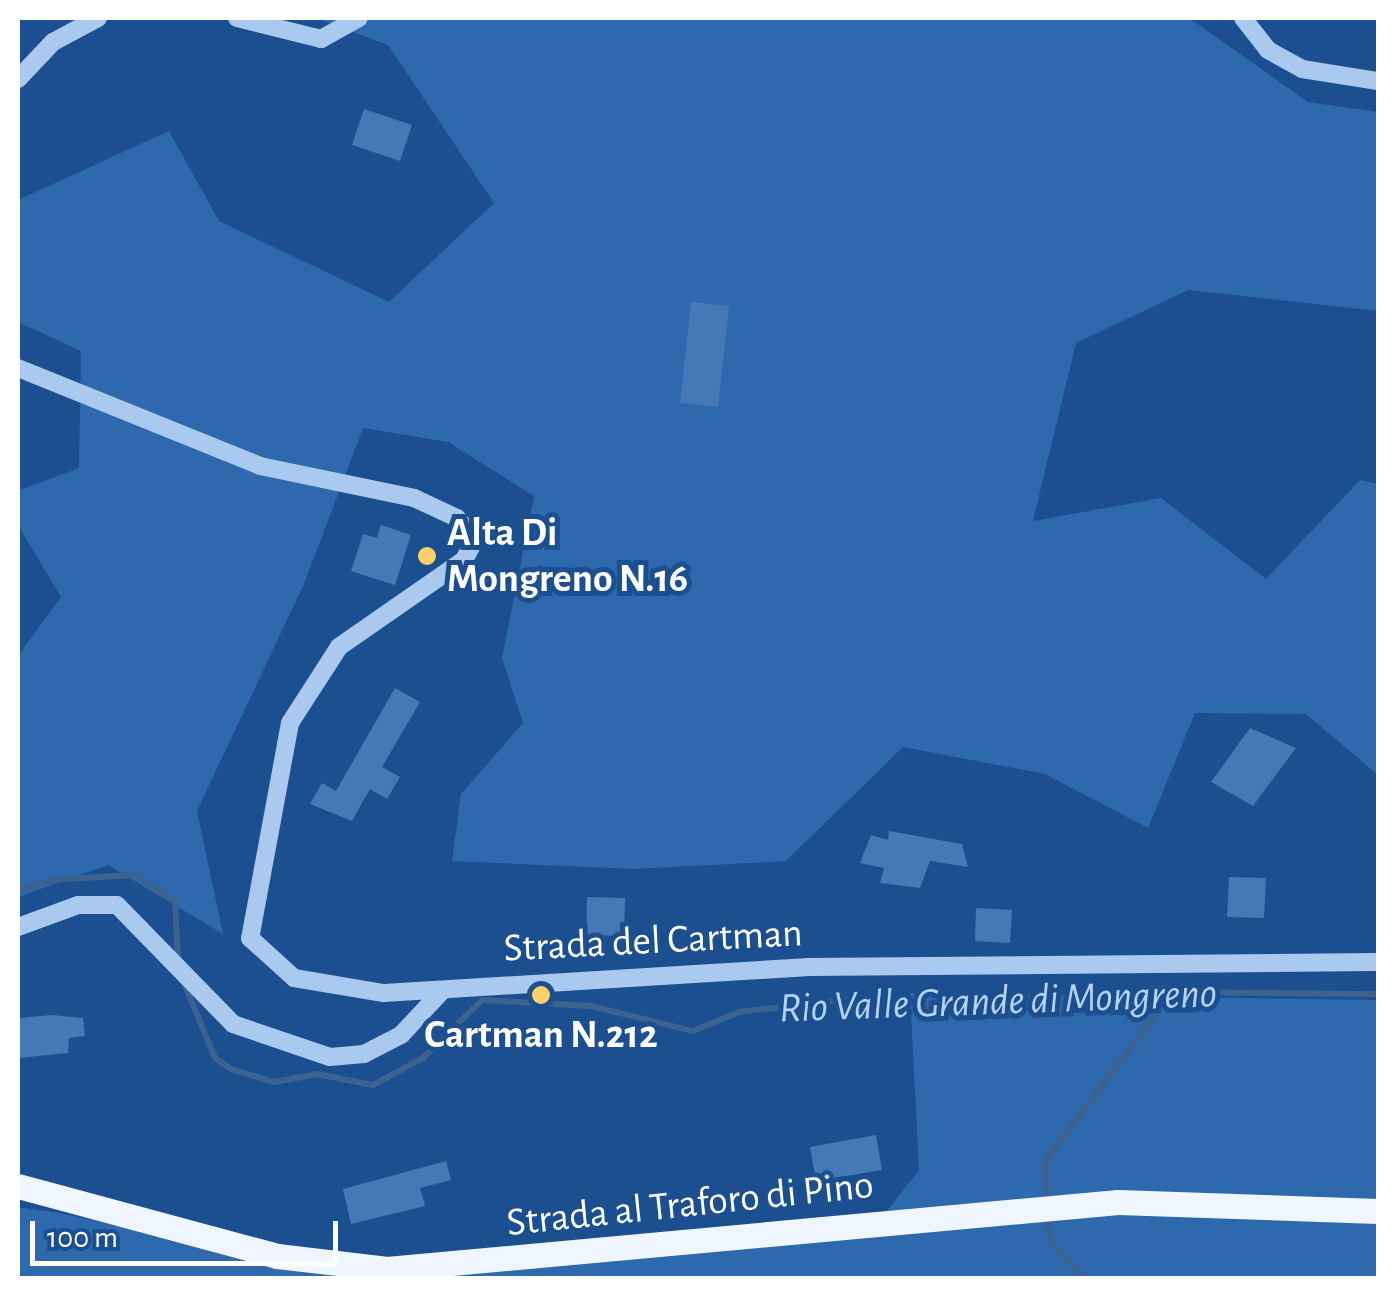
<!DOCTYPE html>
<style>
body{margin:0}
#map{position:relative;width:1396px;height:1296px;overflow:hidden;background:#1b4f8f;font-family:"Alegreya Sans",sans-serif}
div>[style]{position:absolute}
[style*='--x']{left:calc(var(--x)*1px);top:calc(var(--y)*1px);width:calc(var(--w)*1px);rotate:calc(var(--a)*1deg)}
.green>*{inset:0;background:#2e69ad}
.stream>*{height:6px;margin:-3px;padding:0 3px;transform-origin:3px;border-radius:3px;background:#3c6290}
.building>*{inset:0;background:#4478b7}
.minor>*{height:18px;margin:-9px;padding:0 9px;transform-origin:9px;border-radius:9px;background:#a9c9ee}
.major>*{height:25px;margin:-12.5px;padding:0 12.5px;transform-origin:12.5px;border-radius:12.5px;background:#f0f6ff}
.dots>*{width:28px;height:28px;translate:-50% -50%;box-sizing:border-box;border:5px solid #1b4f8f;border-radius:50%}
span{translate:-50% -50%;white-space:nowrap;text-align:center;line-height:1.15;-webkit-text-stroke:10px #1b4f8f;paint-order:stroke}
.poi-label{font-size:40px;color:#fff;font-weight:700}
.left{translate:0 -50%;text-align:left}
.street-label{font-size:40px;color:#fff}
.water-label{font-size:42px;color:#b5d3f5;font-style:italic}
.frame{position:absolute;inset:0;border:20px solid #fff;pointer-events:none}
.scale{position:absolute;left:30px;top:1221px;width:308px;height:45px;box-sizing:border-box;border:5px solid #fff;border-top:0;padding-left:12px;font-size:30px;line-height:35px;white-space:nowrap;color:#fff;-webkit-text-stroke:8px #1b4f8f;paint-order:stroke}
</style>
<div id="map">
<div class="green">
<i style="clip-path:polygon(315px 18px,1189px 18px,1308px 102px,1378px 112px,1378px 311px,1188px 290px,1076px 343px,1033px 521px,1161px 498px,1266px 579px,1360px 480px,1378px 484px,1378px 775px,1306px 714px,1195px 713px,1148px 828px,1045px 774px,903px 747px,786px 861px,634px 869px,452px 861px,461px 794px,523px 723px,502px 658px,534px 496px,448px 442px,363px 428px,304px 584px,197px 811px,223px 934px,108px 865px,18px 897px,18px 656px,61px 597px,18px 525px,18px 491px,79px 468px,81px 351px,18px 322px,18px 200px,169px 131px,219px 221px,389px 302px,494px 203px,388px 45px)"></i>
<i style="clip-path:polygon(910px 993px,1378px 1000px,1378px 1278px,423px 1278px,870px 1233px,919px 1170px)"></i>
<i style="clip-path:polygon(18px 1207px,60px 1213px,358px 1278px,18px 1278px)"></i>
</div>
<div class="stream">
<i style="--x:18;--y:892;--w:33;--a:-21"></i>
<i style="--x:49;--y:880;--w:86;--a:-3.3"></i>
<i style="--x:135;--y:875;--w:48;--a:33"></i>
<i style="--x:175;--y:901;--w:60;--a:87.1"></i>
<i style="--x:184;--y:983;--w:81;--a:67.5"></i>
<i style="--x:215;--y:1058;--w:19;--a:35"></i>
<i style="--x:231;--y:1069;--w:45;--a:16.8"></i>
<i style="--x:274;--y:1082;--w:44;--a:-10.5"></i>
<i style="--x:317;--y:1074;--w:57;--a:11.1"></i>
<i style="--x:373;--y:1085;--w:57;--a:-28.4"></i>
<i style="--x:423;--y:1058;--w:83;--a:-44.5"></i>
<i style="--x:482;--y:1000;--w:109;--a:3.2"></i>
<i style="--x:591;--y:1006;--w:105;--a:13.8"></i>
<i style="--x:693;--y:1031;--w:50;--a:-22.4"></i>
<i style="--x:739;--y:1012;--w:112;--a:-6.7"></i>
<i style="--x:850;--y:999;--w:125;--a:5"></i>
<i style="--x:975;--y:1010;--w:199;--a:-5.2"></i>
<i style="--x:1173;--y:992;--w:205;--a:0.6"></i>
<i style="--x:1047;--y:1202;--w:41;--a:-92.8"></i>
<i style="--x:1045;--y:1161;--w:211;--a:-52.9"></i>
<i style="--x:1048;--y:1214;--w:28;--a:86"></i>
<i style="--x:1050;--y:1242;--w:51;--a:45"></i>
</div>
<div class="building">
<i style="clip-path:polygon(364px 109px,412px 125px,400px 161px,352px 145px)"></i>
<i style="clip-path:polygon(691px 302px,729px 306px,718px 407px,680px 403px)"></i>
<i style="clip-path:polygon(381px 525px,411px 535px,395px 585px,351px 571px,363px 534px,377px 538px)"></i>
<i style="clip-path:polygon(395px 688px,420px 702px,382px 767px,400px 777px,387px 799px,370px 789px,352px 821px,310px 804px,322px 783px,336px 791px)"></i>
<i style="clip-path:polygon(1250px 728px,1296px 748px,1253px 806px,1211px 782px)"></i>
<i style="clip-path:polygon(889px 831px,962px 844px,968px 867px,930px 861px,920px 888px,880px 883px,884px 868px,860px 863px,871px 835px,888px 840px)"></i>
<i style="clip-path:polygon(1229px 877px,1266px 878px,1264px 918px,1227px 917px)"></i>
<i style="clip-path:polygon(587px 897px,625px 898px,624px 936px,586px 935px)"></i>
<i style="clip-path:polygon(976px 908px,1012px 910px,1010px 943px,975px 941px)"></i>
<i style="clip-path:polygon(52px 1015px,83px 1018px,85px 1036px,69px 1038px,68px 1053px,19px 1058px,18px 1018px)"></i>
<i style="clip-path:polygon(876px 1135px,882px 1170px,816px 1181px,810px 1147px)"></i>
<i style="clip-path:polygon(446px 1161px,451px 1180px,420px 1188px,425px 1206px,351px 1224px,343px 1189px)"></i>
</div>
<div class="minor">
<i style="--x:237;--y:18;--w:87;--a:14"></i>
<i style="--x:321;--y:39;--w:43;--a:-28.9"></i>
<i style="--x:1243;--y:18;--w:41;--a:52"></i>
<i style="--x:1268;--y:50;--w:39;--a:29"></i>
<i style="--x:1302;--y:69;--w:77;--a:9"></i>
<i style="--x:18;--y:79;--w:51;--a:-46.6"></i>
<i style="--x:53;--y:42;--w:51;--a:-28.1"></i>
<i style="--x:18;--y:368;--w:261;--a:22"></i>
<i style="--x:260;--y:466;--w:157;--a:11.7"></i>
<i style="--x:414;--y:498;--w:47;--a:24.9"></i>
<i style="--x:457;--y:518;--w:28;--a:51"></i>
<i style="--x:475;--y:540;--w:23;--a:119"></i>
<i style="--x:464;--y:560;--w:152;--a:145.2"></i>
<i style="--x:339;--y:647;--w:90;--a:122.8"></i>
<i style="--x:290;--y:723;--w:219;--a:100.5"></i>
<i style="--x:250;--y:938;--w:59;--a:42.3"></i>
<i style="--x:294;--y:978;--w:91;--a:9.5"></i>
<i style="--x:384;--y:993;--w:426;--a:-3.5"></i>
<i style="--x:809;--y:967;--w:569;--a:-0.5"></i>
<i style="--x:18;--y:927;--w:64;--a:-20.1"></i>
<i style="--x:78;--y:905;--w:39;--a:0"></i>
<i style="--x:117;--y:905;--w:166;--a:45.7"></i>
<i style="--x:233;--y:1024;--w:102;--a:18.8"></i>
<i style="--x:330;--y:1057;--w:34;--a:-5"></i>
<i style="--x:364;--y:1054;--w:42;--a:-27.2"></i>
<i style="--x:401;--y:1035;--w:59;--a:-47.1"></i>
</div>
<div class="major">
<i style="--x:18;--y:1186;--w:268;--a:15.1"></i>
<i style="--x:277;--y:1256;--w:111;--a:6.7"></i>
<i style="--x:387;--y:1269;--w:734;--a:-5.24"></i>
<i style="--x:1118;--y:1202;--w:260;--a:2"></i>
</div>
<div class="dots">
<i style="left:427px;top:556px;background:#ffd166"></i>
<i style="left:541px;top:995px;background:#ffd166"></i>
</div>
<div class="poi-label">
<span class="left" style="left:447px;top:556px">Alta Di<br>Mongreno N.16</span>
<span style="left:541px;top:1035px">Cartman N.212</span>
</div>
<div class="street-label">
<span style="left:653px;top:941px;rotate:-3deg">Strada del Cartman</span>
<span style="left:690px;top:1204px;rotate:-6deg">Strada al Traforo di Pino</span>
</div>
<div class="water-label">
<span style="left:998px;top:1001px;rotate:-2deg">Rio Valle Grande di Mongreno</span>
</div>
<div class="frame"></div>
<div class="scale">100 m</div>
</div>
